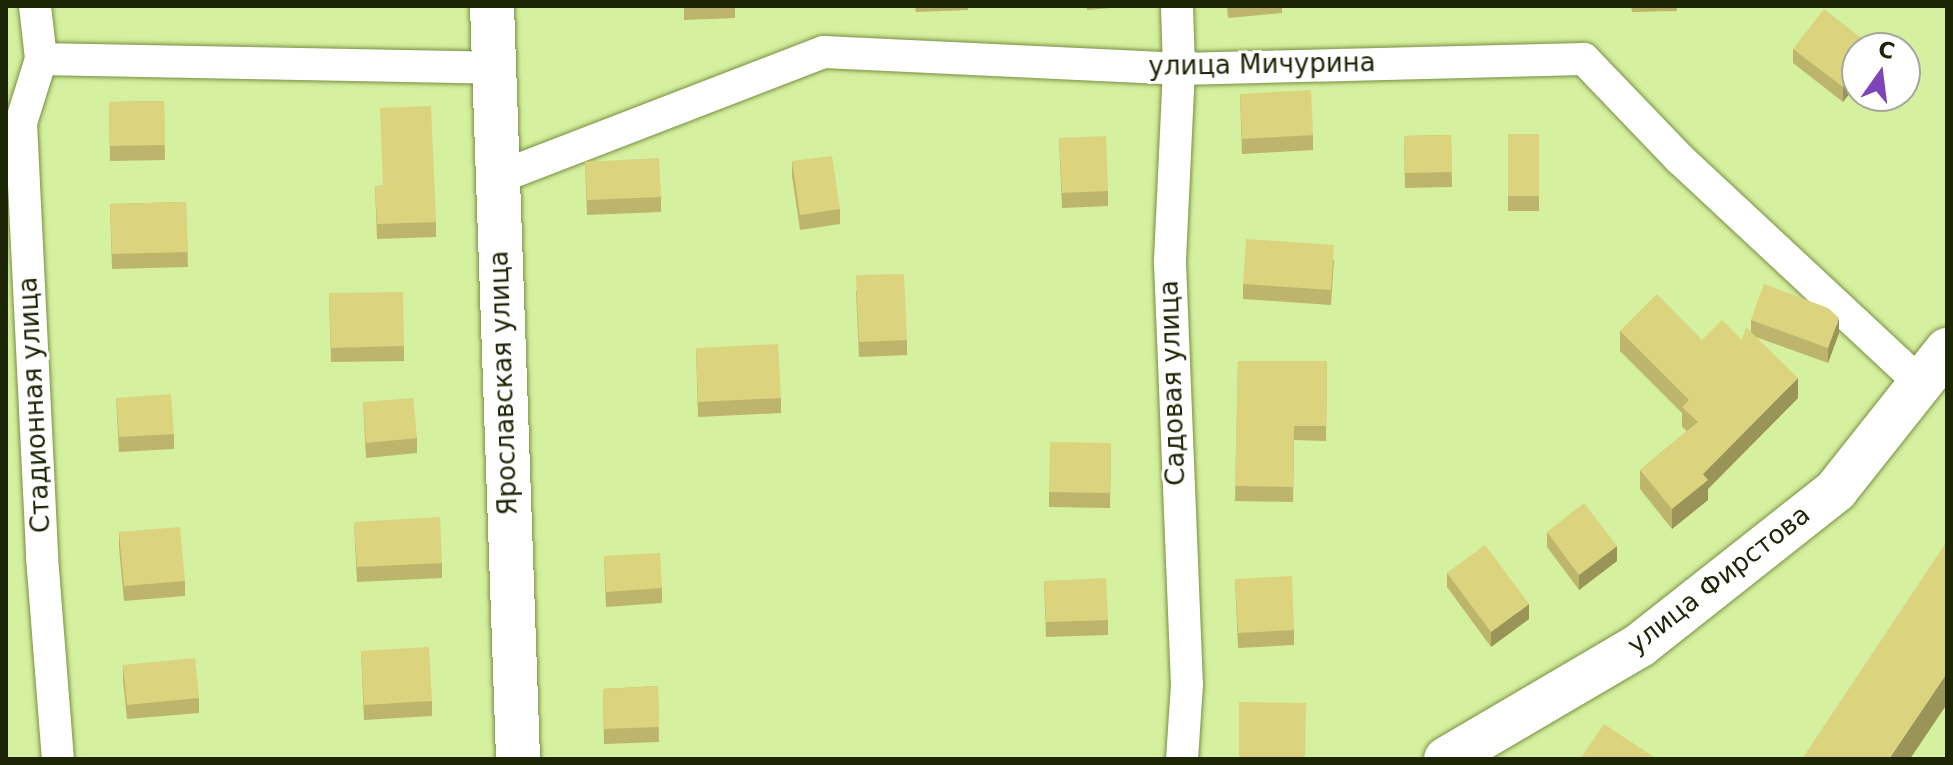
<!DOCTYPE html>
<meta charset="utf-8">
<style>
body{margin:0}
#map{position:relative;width:1953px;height:765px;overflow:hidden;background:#d5f09f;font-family:"DejaVu Sans",sans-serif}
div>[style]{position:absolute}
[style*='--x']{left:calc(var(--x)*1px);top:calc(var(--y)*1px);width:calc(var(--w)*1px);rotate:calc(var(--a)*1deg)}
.roads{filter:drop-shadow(0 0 2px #788f42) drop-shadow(0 0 2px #788f42)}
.street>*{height:32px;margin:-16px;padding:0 16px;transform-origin:16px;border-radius:16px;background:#fff}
.secondary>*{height:44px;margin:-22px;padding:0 22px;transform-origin:22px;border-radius:22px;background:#fff}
.wall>*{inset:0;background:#bdb56c}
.shaded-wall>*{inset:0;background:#9a9458}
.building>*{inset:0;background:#dcd37e}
span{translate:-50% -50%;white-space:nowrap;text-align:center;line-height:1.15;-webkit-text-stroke:6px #fff;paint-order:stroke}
.street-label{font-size:26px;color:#1c2505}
.frame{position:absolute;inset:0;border:8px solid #1c2505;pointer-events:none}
.north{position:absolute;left:1841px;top:32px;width:80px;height:80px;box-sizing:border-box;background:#fff;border:2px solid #a4a89b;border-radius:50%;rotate:14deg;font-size:22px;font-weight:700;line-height:32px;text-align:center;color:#1c2505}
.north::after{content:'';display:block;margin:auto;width:28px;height:36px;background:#7e44ba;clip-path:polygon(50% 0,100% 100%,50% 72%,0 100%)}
</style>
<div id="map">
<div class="roads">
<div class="street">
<i style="--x:35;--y:6;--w:53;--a:83.5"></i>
<i style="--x:41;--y:59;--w:67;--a:107.4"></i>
<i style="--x:21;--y:123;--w:435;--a:87.2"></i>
<i style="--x:42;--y:557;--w:203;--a:85.5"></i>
<i style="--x:1177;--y:6;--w:63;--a:88.2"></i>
<i style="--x:1179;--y:69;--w:194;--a:92.7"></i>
<i style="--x:1170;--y:263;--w:421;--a:87.7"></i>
<i style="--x:1187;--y:684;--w:75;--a:93.8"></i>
<i style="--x:41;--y:59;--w:452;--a:1.1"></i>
<i style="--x:497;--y:178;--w:350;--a:-21.1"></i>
<i style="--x:824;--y:52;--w:355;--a:2.7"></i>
<i style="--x:1179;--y:69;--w:405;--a:-1.4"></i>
<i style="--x:1584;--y:59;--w:139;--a:46.2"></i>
<i style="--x:1680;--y:159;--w:328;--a:43"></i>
</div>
<div class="secondary">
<i style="--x:492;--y:6;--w:753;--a:88.02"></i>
<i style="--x:1446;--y:759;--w:225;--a:-30.4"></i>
<i style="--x:1640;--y:645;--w:250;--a:-38.3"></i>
<i style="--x:1836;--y:490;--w:179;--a:-51.6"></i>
</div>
</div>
<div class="wall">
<i style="clip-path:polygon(684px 6px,735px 6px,735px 18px,684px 20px)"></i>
<i style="clip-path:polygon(915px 6px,968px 6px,968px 10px,916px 12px)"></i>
<i style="clip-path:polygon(1087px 6px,1122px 6px,1122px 7px,1087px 10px)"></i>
<i style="clip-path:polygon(1227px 6px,1282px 6px,1282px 13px,1228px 18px)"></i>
<i style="clip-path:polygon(1465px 6px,1499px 6px,1465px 8px)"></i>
<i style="clip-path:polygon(1631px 6px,1677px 6px,1677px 11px,1632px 12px)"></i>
<i style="clip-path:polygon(1857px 48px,1857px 84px,1843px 102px,1793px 63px,1793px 49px)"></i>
<i style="clip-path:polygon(1240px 94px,1313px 135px,1313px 150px,1242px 154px)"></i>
<i style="clip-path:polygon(164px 101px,165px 160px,110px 161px,109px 102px)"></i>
<i style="clip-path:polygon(1508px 134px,1539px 134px,1539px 211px,1508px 211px)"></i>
<i style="clip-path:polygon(1451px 135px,1452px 187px,1405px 188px,1404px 136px)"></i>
<i style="clip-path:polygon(1059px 138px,1108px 191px,1108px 206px,1062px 208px)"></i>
<i style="clip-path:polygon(792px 161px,840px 209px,840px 224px,800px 230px,792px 176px)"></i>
<i style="clip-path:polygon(585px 162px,661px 197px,661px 212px,587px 215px)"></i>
<i style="clip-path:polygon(375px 186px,436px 222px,436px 237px,377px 239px)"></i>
<i style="clip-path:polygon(186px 202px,188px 267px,112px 269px,110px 204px)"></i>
<i style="clip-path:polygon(1334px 260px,1331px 305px,1243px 299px,1243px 284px)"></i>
<i style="clip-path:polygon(856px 290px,907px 340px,907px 355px,859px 357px)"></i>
<i style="clip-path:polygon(329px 293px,404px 346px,404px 361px,331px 362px)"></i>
<i style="clip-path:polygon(1751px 320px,1839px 333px,1828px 363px,1756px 337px,1798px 398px,1708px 489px,1708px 500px,1672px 529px,1640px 489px,1640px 470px,1687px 431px,1682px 427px,1682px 413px,1620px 351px,1620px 331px,1702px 340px,1742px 340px,1751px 331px)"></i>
<i style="clip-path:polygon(696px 348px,781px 398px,781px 413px,698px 417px)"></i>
<i style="clip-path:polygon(1238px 361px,1327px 361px,1326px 441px,1294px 440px,1293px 502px,1235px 501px)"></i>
<i style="clip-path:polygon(116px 398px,174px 434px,174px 449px,119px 452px)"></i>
<i style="clip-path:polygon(363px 402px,417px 438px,417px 453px,366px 458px)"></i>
<i style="clip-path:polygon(1111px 443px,1110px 508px,1049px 507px,1049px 492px)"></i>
<i style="clip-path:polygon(354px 522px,442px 563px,442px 578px,357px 582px)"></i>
<i style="clip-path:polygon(119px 532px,185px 581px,185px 596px,124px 601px,119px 547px)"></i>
<i style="clip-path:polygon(1547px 532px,1617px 561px,1579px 590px,1547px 547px)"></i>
<i style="clip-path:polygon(604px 556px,662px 588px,662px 603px,606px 607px)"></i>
<i style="clip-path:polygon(1447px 573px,1529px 619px,1491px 647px,1447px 587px)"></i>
<i style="clip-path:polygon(1235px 579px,1294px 630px,1294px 645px,1238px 648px)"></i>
<i style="clip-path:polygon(1044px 581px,1108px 620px,1108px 635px,1046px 637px)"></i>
<i style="clip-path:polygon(361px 651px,432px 701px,432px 716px,364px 720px)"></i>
<i style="clip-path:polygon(123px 665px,199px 698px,199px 713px,127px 719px,123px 680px)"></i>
<i style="clip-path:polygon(658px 686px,659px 742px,604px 744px,603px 689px)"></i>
</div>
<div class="shaded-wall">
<i style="clip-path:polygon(1857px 69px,1857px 84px,1843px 102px,1843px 87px)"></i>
<i style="clip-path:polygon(1839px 318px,1839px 333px,1828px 363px,1828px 348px)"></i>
<i style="clip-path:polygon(1798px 378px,1798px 398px,1708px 489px,1708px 500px,1672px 529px,1672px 509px,1703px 474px)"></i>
<i style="clip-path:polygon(1617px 546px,1617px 561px,1579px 590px,1579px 575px)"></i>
<i style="clip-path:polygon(1529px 604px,1529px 619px,1491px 647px,1491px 632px)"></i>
<i style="clip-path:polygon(1947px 673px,1947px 704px,1910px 759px,1889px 759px)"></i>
</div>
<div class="building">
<i style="clip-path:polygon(1824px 9px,1874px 48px,1857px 48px,1857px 69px,1843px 87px,1793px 49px)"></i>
<i style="clip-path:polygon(1311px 90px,1313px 135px,1242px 139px,1240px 94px)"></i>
<i style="clip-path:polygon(164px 101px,165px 145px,110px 146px,109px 102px)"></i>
<i style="clip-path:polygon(431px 106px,436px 222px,377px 224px,375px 186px,383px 185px,380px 108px)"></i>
<i style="clip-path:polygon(1508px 134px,1539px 134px,1539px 196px,1508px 196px)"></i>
<i style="clip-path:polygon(1451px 135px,1452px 172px,1405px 173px,1404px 136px)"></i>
<i style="clip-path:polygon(1106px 136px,1108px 191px,1062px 193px,1059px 138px)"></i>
<i style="clip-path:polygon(832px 156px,840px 209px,800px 215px,792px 161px)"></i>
<i style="clip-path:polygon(659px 158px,661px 197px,587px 200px,585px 162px)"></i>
<i style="clip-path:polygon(186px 202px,188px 252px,112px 254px,110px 204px)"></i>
<i style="clip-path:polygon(1246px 239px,1334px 245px,1331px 290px,1243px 284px)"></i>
<i style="clip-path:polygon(904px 274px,907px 340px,859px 342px,856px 275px)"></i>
<i style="clip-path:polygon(1764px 284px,1828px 308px,1839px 318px,1828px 348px,1751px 320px)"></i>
<i style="clip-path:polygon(403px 292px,404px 346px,331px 348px,329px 293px)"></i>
<i style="clip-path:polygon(1657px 294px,1702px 340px,1722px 320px,1742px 340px,1746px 327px,1798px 378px,1703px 474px,1708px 480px,1672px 509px,1640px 470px,1698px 422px,1682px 407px,1689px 400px,1620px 331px)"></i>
<i style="clip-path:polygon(778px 344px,781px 398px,698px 402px,696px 348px)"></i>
<i style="clip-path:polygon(1238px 361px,1327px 361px,1326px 426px,1294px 426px,1293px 487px,1235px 486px)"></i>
<i style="clip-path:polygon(171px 394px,174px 434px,119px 437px,116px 398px)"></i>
<i style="clip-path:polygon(413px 398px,417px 438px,366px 443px,363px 402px)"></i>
<i style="clip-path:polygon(1050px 442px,1111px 443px,1110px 493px,1049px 492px)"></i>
<i style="clip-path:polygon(1584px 503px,1617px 546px,1579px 575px,1547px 532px)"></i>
<i style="clip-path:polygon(440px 517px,442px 563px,357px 567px,354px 522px)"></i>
<i style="clip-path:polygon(180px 527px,185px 581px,124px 586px,119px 532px)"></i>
<i style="clip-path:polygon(1947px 541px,1947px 673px,1889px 759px,1802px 759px)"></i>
<i style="clip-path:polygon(1485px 545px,1529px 604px,1491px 632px,1447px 573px)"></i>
<i style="clip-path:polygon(660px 553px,662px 588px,606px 592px,604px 556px)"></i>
<i style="clip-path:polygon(1292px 576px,1294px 630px,1238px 633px,1235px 579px)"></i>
<i style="clip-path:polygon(1106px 578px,1108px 620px,1046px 622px,1044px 581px)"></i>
<i style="clip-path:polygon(429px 647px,432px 701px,364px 705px,361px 651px)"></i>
<i style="clip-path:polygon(195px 658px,199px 698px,127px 705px,123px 665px)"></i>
<i style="clip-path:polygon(658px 686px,659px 727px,604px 729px,603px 689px)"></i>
<i style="clip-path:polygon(1239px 702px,1306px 703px,1305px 759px,1239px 759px)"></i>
<i style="clip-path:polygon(1604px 724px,1657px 759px,1580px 759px)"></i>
</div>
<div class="street-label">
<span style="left:1262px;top:65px;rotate:-1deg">улица Мичурина</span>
<span style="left:504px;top:383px;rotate:-92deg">Ярославская улица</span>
<span style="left:1173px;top:383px;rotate:-92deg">Садовая улица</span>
<span style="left:35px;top:405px;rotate:-93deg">Стадионная улица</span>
<span style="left:1719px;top:580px;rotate:-38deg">улица Фирстова</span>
</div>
<div class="frame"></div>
<div class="north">С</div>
</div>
